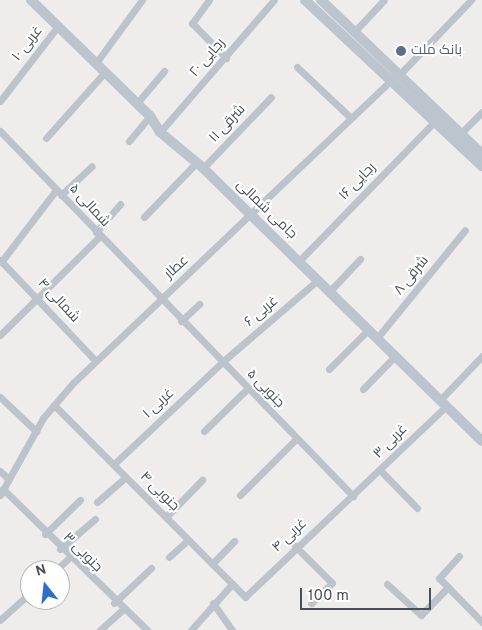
<!DOCTYPE html>
<meta charset="utf-8">
<style>
body{margin:0}
#map{position:relative;width:482px;height:630px;overflow:hidden;background:#efecec;font-family:Overpass,Cairo,sans-serif}
div>[style]{position:absolute}
[style*='--x']{left:calc(var(--x)*1px);top:calc(var(--y)*1px);width:calc(var(--w)*1px);rotate:calc(var(--a)*1deg)}
.street>*{height:7px;margin:-3.5px;padding:0 3.5px;transform-origin:3.5px;border-radius:3.5px;background:#bcc3ca}
.secondary>*{height:10px;margin:-5px;padding:0 5px;transform-origin:5px;border-radius:5px;background:#bcc4ce}
.dots>*{width:14px;height:14px;translate:-50% -50%;box-sizing:border-box;border:2px solid #fff;border-radius:50%}
span{translate:-50% -50%;white-space:nowrap;text-align:center;line-height:1.15;-webkit-text-stroke:4px #fff;paint-order:stroke}
.street-label{font-size:14px;color:#474f57}
.service-label{font-size:14px;color:#4e5e75}
.left{translate:0 -50%;text-align:left}
.north{position:absolute;left:20px;top:560px;width:50px;height:50px;box-sizing:border-box;background:#fff;border:1px solid #b5b9bc;border-radius:50%;rotate:344deg;font-size:14px;font-weight:700;line-height:20px;text-align:center;color:#474f57}
.north::after{content:'';display:block;margin:auto;width:18px;height:22px;background:#2c6ec9;clip-path:polygon(50% 0,100% 100%,50% 72%,0 100%)}
.scale{position:absolute;left:300px;top:588px;width:131px;height:22px;box-sizing:border-box;border:2px solid #474f57;border-top:0;padding-left:6px;font-size:15px;line-height:18px;white-space:nowrap;color:#474f57;-webkit-text-stroke:4px #fff;paint-order:stroke}
</style>
<div id="map">
<div class="street">
<i style="--x:209;--y:0;--w:29;--a:126"></i>
<i style="--x:192;--y:23;--w:49;--a:45.8"></i>
<i style="--x:355;--y:31;--w:42;--a:-46.9"></i>
<i style="--x:96;--y:63;--w:78;--a:-53.9"></i>
<i style="--x:297;--y:67;--w:74;--a:43.4"></i>
<i style="--x:400;--y:74;--w:103;--a:-46.2"></i>
<i style="--x:0;--y:101;--w:95;--a:-52.3"></i>
<i style="--x:137;--y:103;--w:42;--a:-49.8"></i>
<i style="--x:0;--y:131;--w:508;--a:45.96"></i>
<i style="--x:160;--y:132;--w:174;--a:-49.2"></i>
<i style="--x:461;--y:133;--w:30;--a:-45"></i>
<i style="--x:46;--y:138;--w:89;--a:-48.2"></i>
<i style="--x:129;--y:141;--w:33;--a:-50"></i>
<i style="--x:203;--y:168;--w:98;--a:-46.2"></i>
<i style="--x:61;--y:195;--w:42;--a:-43.1"></i>
<i style="--x:144;--y:217;--w:76;--a:-46.1"></i>
<i style="--x:96;--y:232;--w:37;--a:-49"></i>
<i style="--x:0;--y:260;--w:139;--a:46.5"></i>
<i style="--x:299;--y:261;--w:197;--a:-45.8"></i>
<i style="--x:1;--y:262;--w:91;--a:-52.6"></i>
<i style="--x:330;--y:291;--w:44;--a:-46.8"></i>
<i style="--x:181;--y:321;--w:25;--a:-43"></i>
<i style="--x:0;--y:335;--w:141;--a:-44.7"></i>
<i style="--x:377;--y:338;--w:139;--a:-50.8"></i>
<i style="--x:329;--y:369;--w:55;--a:-45"></i>
<i style="--x:363;--y:389;--w:46;--a:-45.9"></i>
<i style="--x:0;--y:397;--w:50;--a:43.4"></i>
<i style="--x:440;--y:400;--w:61;--a:-46.3"></i>
<i style="--x:54;--y:405;--w:271;--a:45.1"></i>
<i style="--x:245;--y:597;--w:277;--a:-43.5"></i>
<i style="--x:204;--y:431;--w:60;--a:-44.3"></i>
<i style="--x:114;--y:464;--w:147;--a:-43.3"></i>
<i style="--x:221;--y:363;--w:128;--a:-40.6"></i>
<i style="--x:380;--y:470;--w:53;--a:45.8"></i>
<i style="--x:0;--y:471;--w:12;--a:42"></i>
<i style="--x:3;--y:489;--w:202;--a:44.4"></i>
<i style="--x:0;--y:495;--w:88;--a:-60.8"></i>
<i style="--x:43;--y:418;--w:46;--a:-49.4"></i>
<i style="--x:73;--y:383;--w:442;--a:-43.6"></i>
<i style="--x:240;--y:495;--w:79;--a:-45"></i>
<i style="--x:97;--y:502;--w:38;--a:-41"></i>
<i style="--x:166;--y:517;--w:52;--a:-45.8"></i>
<i style="--x:45;--y:534;--w:49;--a:-44.2"></i>
<i style="--x:295;--y:546;--w:52;--a:45"></i>
<i style="--x:332;--y:583;--w:29;--a:136"></i>
<i style="--x:60;--y:549;--w:46;--a:-40.6"></i>
<i style="--x:459;--y:556;--w:30;--a:132"></i>
<i style="--x:439;--y:578;--w:62;--a:45.7"></i>
<i style="--x:169;--y:557;--w:25;--a:-42"></i>
<i style="--x:212;--y:564;--w:32;--a:-46"></i>
<i style="--x:56;--y:570;--w:18;--a:-43"></i>
<i style="--x:387;--y:584;--w:46;--a:42.4"></i>
<i style="--x:421;--y:615;--w:39;--a:-46"></i>
<i style="--x:114;--y:603;--w:51;--a:-43.4"></i>
<i style="--x:213;--y:603;--w:33;--a:55"></i>
<i style="--x:0;--y:620;--w:40;--a:-42"></i>
<i style="--x:100;--y:630;--w:30;--a:-42"></i>
<i style="--x:191;--y:630;--w:62;--a:-48.3"></i>
</div>
<div class="secondary">
<i style="--x:31;--y:0;--w:166;--a:44.3"></i>
<i style="--x:150;--y:116;--w:19;--a:58"></i>
<i style="--x:160;--y:132;--w:56;--a:39.9"></i>
<i style="--x:203;--y:168;--w:390;--a:44.4"></i>
<i style="--x:305;--y:0;--w:243;--a:43.2"></i>
<i style="--x:321;--y:0;--w:223;--a:43.7"></i>
</div>
<div class="dots">
<i style="left:401px;top:51px;background:#5c6f8a"></i>
</div>
<div class="street-label">
<span style="left:28px;top:44px;rotate:-52deg">غربی ۱۰</span>
<span style="left:208px;top:58px;rotate:-49deg">رجایی ۲۰</span>
<span style="left:228px;top:124px;rotate:-47deg">شرقی ۱۱</span>
<span style="left:358px;top:182px;rotate:-46deg">رجایی ۱۶</span>
<span style="left:89px;top:206px;rotate:47deg">شمالی ۵</span>
<span style="left:266px;top:210px;rotate:44deg">جامی شمالی</span>
<span style="left:177px;top:268px;rotate:-42deg">عطار</span>
<span style="left:412px;top:276px;rotate:-51deg">شرقی ۸</span>
<span style="left:58px;top:301px;rotate:47deg">شمالی ۴</span>
<span style="left:262px;top:312px;rotate:-40deg">غربی ۶</span>
<span style="left:265px;top:389px;rotate:46deg">جنوبی ۵</span>
<span style="left:159px;top:404px;rotate:-43deg">غربی ۱</span>
<span style="left:391px;top:442px;rotate:-45deg">غربی ۳</span>
<span style="left:159px;top:492px;rotate:45deg">جنوبی ۴</span>
<span style="left:290px;top:536px;rotate:-43deg">غربی ۴</span>
<span style="left:82px;top:553px;rotate:45deg">جنوبی ۳</span>
</div>
<div class="service-label">
<span class="left" style="left:411px;top:51px">بانک ملت</span>
</div>
<div class="north">N</div>
<div class="scale">100 m</div>
</div>
